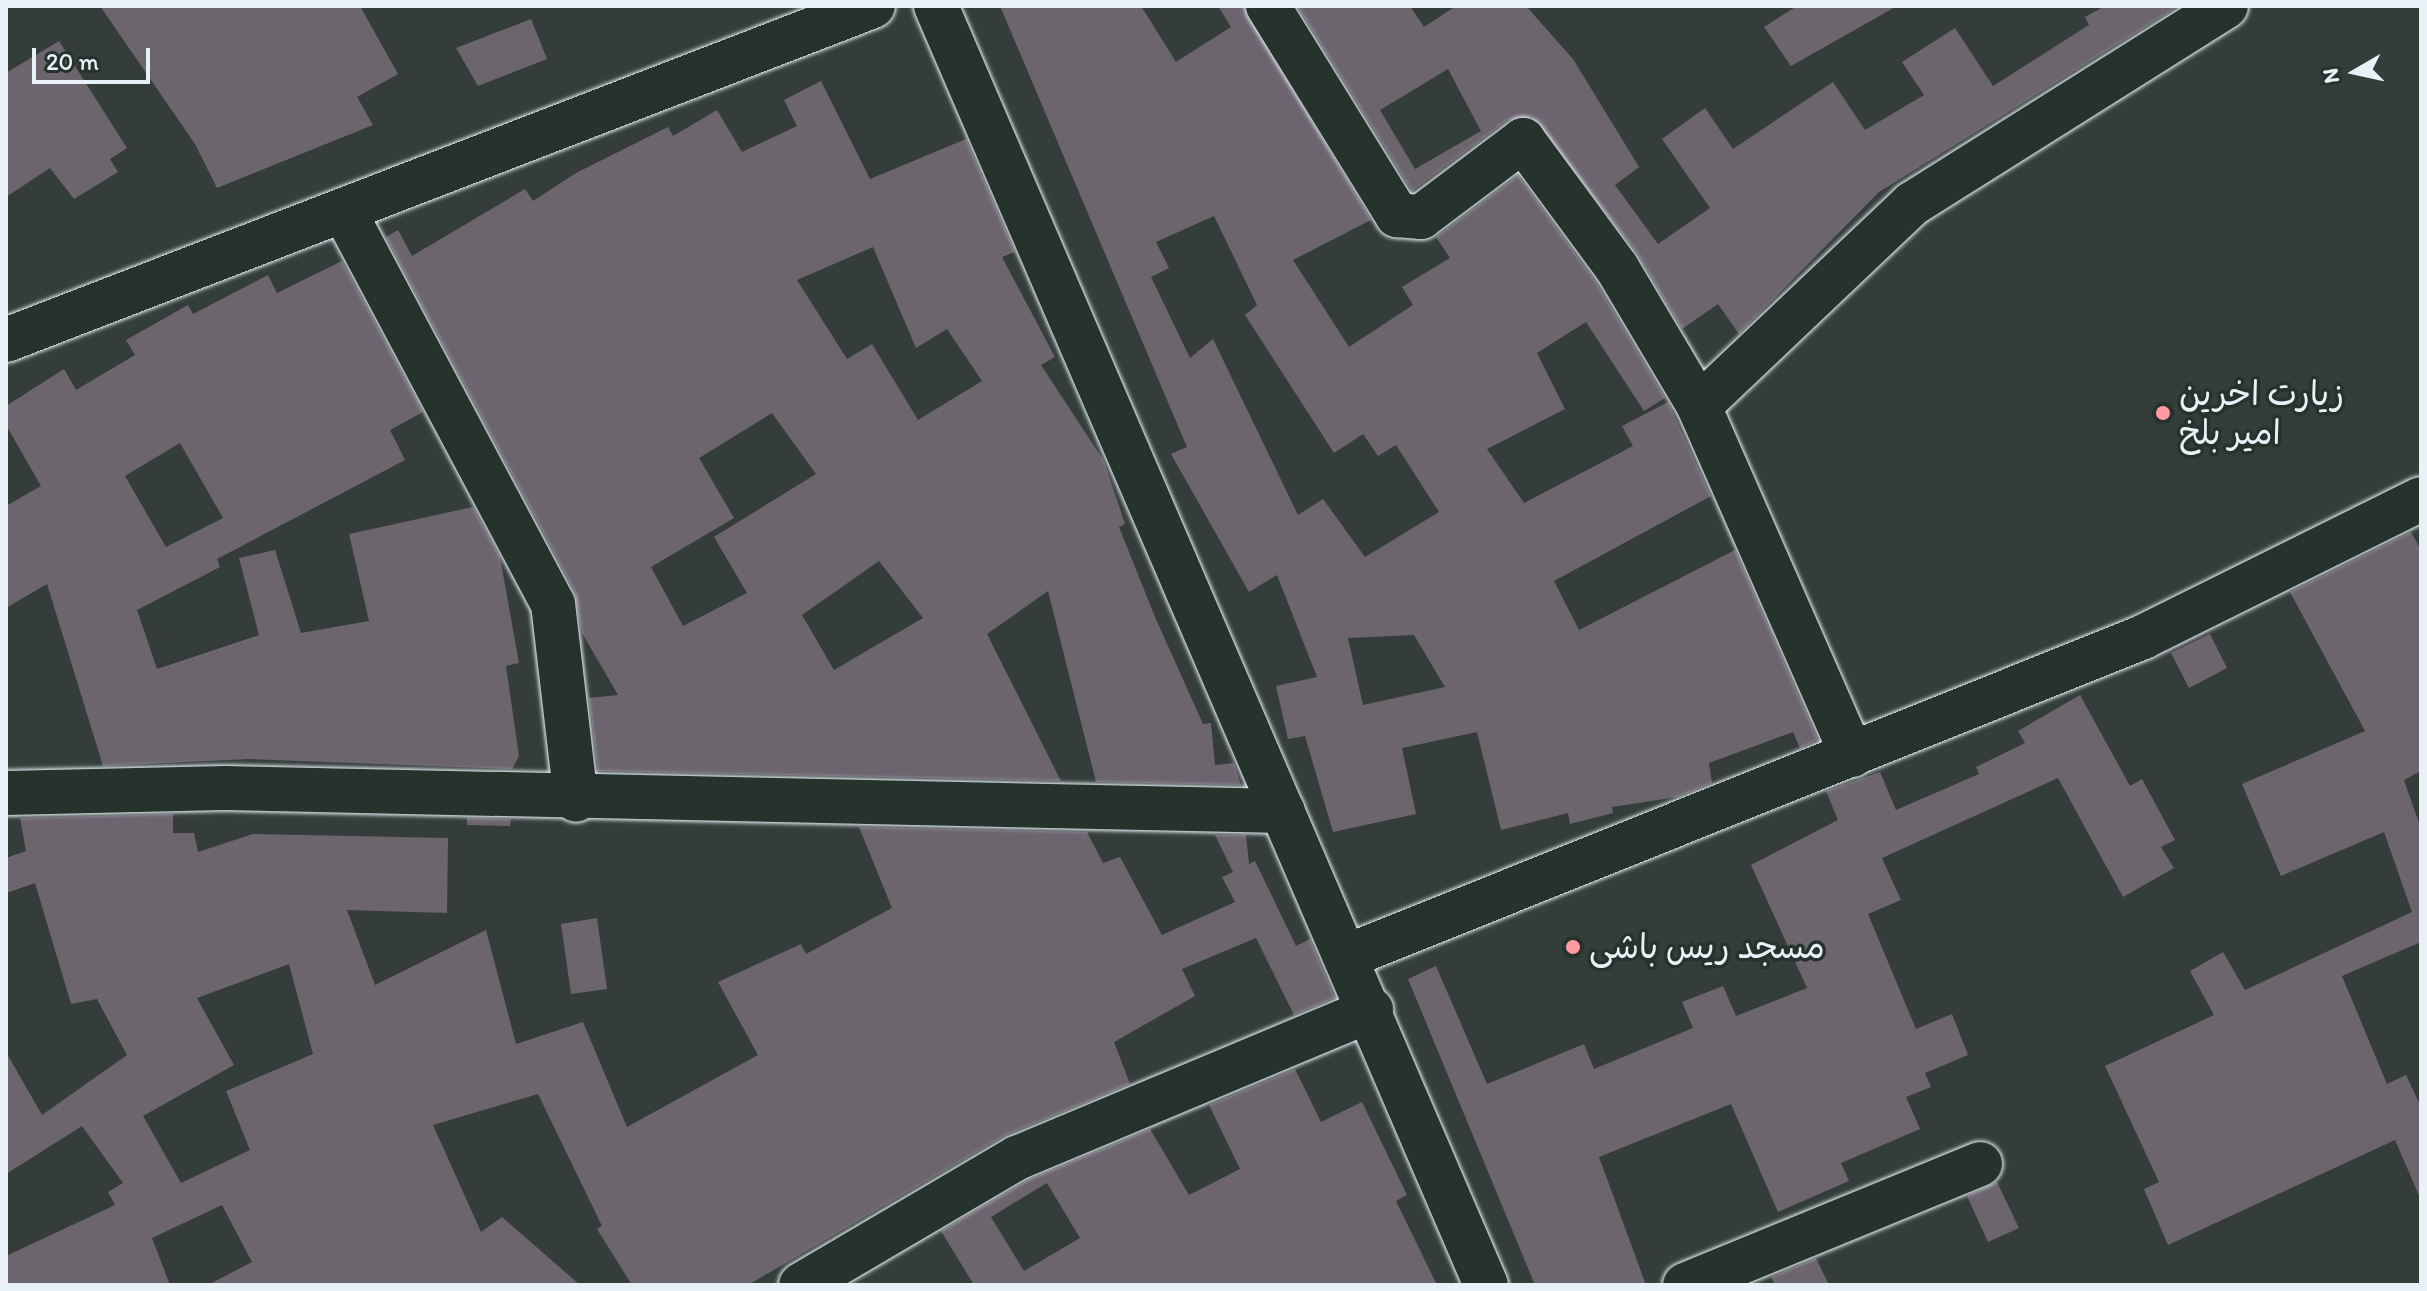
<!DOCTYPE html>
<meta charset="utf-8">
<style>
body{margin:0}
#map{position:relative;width:2427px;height:1291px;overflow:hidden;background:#343d3a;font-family:Itim,"Playpen Sans Arabic",sans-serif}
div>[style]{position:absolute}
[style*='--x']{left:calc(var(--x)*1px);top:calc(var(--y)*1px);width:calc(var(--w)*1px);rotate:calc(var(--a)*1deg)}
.building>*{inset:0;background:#6d656e}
.roads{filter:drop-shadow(0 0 2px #e8f1f8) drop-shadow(0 0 2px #e8f1f8)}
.minor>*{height:44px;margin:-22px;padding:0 22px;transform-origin:22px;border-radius:22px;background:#26332d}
.dots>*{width:22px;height:22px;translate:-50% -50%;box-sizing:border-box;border:4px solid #26332d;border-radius:50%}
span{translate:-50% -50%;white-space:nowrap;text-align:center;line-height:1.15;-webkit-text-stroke:7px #26332d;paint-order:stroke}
.poi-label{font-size:34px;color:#e8f1f8}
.left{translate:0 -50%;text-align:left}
.frame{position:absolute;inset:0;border:8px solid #e8f1f8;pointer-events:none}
.north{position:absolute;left:2315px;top:32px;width:80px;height:80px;-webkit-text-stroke:6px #26332d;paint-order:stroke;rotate:261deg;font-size:22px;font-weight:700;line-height:32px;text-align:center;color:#e8f1f8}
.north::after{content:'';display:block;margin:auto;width:28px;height:36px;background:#e8f1f8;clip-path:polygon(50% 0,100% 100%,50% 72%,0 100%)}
.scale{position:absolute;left:32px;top:48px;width:118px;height:36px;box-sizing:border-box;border:4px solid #e8f1f8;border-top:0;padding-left:10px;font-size:24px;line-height:28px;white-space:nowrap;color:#e8f1f8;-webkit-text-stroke:6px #26332d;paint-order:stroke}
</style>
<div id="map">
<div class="building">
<i style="clip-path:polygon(100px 6px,360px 6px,398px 74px,357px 97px,373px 125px,217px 188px,195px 144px)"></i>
<i style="clip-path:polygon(evenodd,1000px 6px,1141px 6px,1176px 62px,1231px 27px,1218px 6px,1243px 6px,1371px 220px,1293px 260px,1349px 347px,1413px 305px,1402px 287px,1450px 258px,1436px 237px,1518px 175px,1596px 282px,1665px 398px,1644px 411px,1586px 322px,1537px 353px,1565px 409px,1487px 449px,1524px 503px,1633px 446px,1622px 426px,1668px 402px,1711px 496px,1554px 581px,1579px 630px,1735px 550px,1818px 740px,1800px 748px,1793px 732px,1709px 763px,1712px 783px,1677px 797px,1612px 807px,1613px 813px,1570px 824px,1568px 813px,1501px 830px,1477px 732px,1402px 748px,1416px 814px,1333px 832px,1305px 736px,1288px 739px,1276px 686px,1317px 677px,1277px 575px,1249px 592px,1171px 454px,1187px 447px,1000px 6px,1214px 216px,1257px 305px,1245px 315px,1334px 453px,1363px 434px,1378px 456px,1396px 445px,1439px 512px,1365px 557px,1323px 499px,1298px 515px,1213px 339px,1190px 358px,1151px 277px,1169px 268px,1156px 242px,1214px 216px,1000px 6px,1414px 635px,1445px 687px,1363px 705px,1348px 638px,1414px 635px)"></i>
<i style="clip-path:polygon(evenodd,1297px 6px,1410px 6px,1424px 27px,1456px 6px,1526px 6px,1573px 59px,1639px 167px,1615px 185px,1658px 244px,1710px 208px,1662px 139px,1705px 108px,1733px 149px,1833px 82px,1865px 130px,1924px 95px,1902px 62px,1955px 28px,1993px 86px,2089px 25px,2085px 17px,2105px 6px,2179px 6px,1879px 192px,1739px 334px,1718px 304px,1682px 329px,1637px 253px,1532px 117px,1508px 120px,1412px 191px,1297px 6px,1448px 69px,1481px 131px,1415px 169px,1380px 110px,1448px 69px)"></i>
<i style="clip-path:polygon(1797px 6px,1897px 6px,1791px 66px,1764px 27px)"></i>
<i style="clip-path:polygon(531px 19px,547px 59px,478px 86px,456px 48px)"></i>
<i style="clip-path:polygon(59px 41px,127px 148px,110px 159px,118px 172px,74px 199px,50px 168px,6px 197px,6px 73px)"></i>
<i style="clip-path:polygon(evenodd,821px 81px,870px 179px,966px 139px,1015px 252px,1002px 257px,1055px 357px,1041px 365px,1104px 461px,1125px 524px,1119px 527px,1155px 617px,1203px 724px,1211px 723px,1215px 765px,1234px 763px,1241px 785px,1096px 782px,1048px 591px,987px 634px,1061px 781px,598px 771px,589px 698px,618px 695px,582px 633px,575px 592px,386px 237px,398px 230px,412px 256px,525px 189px,533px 201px,576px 173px,668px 127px,673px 136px,717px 110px,742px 152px,797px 126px,784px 100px,821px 81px,873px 247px,916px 348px,947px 329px,982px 381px,918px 420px,872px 344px,847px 359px,797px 280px,873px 247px,821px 81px,772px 413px,816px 474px,714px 537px,747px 593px,683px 626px,651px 567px,734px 518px,699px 458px,772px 413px,821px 81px,879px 561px,923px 618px,834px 670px,802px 615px,879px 561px)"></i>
<i style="clip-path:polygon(evenodd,342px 261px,423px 412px,390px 430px,405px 460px,217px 559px,220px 567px,137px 610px,157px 669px,259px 635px,239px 558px,275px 550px,301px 633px,369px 621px,349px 534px,473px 507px,500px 557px,519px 663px,506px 666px,519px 756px,512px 769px,248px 759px,103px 766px,47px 584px,6px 608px,6px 506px,41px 486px,6px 425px,6px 406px,64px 369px,76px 390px,135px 355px,126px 340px,188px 305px,193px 314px,268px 275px,277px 293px,342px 261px,180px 443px,223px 518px,166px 547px,125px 476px,180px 443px)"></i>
<i style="clip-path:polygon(2411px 532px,2421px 550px,2421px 771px,2404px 780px,2421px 829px,2421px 942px,2342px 976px,2387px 1084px,2406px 1075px,2421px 1107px,2421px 1200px,2395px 1140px,2168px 1245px,2144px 1189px,2159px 1182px,2105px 1066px,2214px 1015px,2190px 971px,2223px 952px,2245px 990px,2412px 912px,2384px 832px,2281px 876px,2242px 784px,2365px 731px,2290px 592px)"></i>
<i style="clip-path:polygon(2210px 634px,2227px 668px,2189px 688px,2171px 653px)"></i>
<i style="clip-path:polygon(2080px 695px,2130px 786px,2142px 779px,2175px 840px,2161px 847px,2174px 868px,2123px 897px,2058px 778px,1882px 858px,1901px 900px,1868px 914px,1916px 1029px,1952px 1014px,1968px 1055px,1925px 1073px,1931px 1087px,1906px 1097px,1920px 1129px,1841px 1163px,1849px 1181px,1778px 1212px,1731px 1104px,1599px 1157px,1646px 1285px,1535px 1285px,1408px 979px,1436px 966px,1487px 1084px,1584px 1044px,1594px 1069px,1693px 1028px,1682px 1002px,1723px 986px,1736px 1016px,1807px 988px,1751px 865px,1838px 820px,1826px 791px,1880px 772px,1896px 810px,1979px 774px,1976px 767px,2025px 743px,2018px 731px)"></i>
<i style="clip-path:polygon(evenodd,173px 814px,173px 833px,194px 833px,198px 852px,253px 834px,448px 838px,447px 913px,347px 910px,375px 985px,486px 930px,516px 1044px,583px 1022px,627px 1127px,758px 1055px,718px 982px,801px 944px,806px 954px,892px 908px,859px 827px,1087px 832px,1103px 863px,1120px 857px,1162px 935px,1235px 902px,1222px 877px,1233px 872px,1215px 835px,1246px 835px,1249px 864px,1255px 861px,1296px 946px,1310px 939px,1335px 998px,1294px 1015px,1256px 938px,1182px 969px,1195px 996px,1114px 1042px,1130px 1084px,1004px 1136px,748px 1285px,632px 1285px,597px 1229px,602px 1226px,538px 1094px,433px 1125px,481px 1232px,502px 1217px,580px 1285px,208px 1285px,252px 1262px,222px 1205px,152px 1238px,170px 1285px,6px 1285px,6px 1256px,115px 1205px,108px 1192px,123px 1183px,82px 1126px,6px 1174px,6px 1052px,42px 1115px,127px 1055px,97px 999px,71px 1004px,35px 883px,6px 893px,6px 858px,26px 851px,20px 818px,173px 814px,289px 964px,313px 1054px,226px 1091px,250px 1150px,181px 1183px,143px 1116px,234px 1065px,197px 998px,289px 964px)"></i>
<i style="clip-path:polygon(467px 818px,511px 819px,510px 826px,467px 825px)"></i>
<i style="clip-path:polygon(597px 918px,607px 989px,571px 994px,561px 924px)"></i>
<i style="clip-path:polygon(evenodd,1295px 1069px,1321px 1122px,1362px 1102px,1407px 1195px,1396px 1201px,1437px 1285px,974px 1285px,941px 1231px,1028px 1180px,1150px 1129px,1189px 1195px,1240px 1169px,1209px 1105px,1295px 1069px,1047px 1183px,1080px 1238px,1024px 1271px,991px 1217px,1047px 1183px)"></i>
<i style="clip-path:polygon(1997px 1182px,2019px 1228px,1988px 1242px,1967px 1196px)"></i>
<i style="clip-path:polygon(1816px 1258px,1829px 1285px,1775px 1285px,1771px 1277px)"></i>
</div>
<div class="roads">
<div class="minor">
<i style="--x:936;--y:6;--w:1392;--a:66.73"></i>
<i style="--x:1268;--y:6;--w:246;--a:58.3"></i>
<i style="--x:1397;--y:215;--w:24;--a:5"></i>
<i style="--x:1421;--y:217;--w:128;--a:-37"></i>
<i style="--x:1523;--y:140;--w:159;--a:53.7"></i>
<i style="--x:1617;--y:268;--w:161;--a:59.3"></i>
<i style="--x:344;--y:211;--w:445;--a:62"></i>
<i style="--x:553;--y:604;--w:197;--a:83.3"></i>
<i style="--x:6;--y:340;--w:929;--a:-21.07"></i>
<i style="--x:1852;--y:755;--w:381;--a:-113.7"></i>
<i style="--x:1699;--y:406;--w:294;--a:-43.5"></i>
<i style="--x:1912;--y:204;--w:371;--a:-32.2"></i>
<i style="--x:6;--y:793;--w:219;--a:-1.3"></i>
<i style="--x:225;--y:788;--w:1058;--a:1.25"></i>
<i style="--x:1348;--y:956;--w:857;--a:-21.86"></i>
<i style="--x:2143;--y:637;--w:310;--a:-26.4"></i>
<i style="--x:801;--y:1285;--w:251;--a:-30.5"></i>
<i style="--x:1017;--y:1158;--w:384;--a:-22.7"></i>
<i style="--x:1685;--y:1285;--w:319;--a:-22.3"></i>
</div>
</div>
<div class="dots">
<i style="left:2163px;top:413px;background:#ff9aa2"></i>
<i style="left:1573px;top:947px;background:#ff9aa2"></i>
</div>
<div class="poi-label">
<span class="left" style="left:2179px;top:413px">زیارت اخرین<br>امیر بلخ</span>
<span class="left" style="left:1589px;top:947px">مسجد ریس باشی</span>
</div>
<div class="frame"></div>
<div class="north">N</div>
<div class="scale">20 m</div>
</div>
